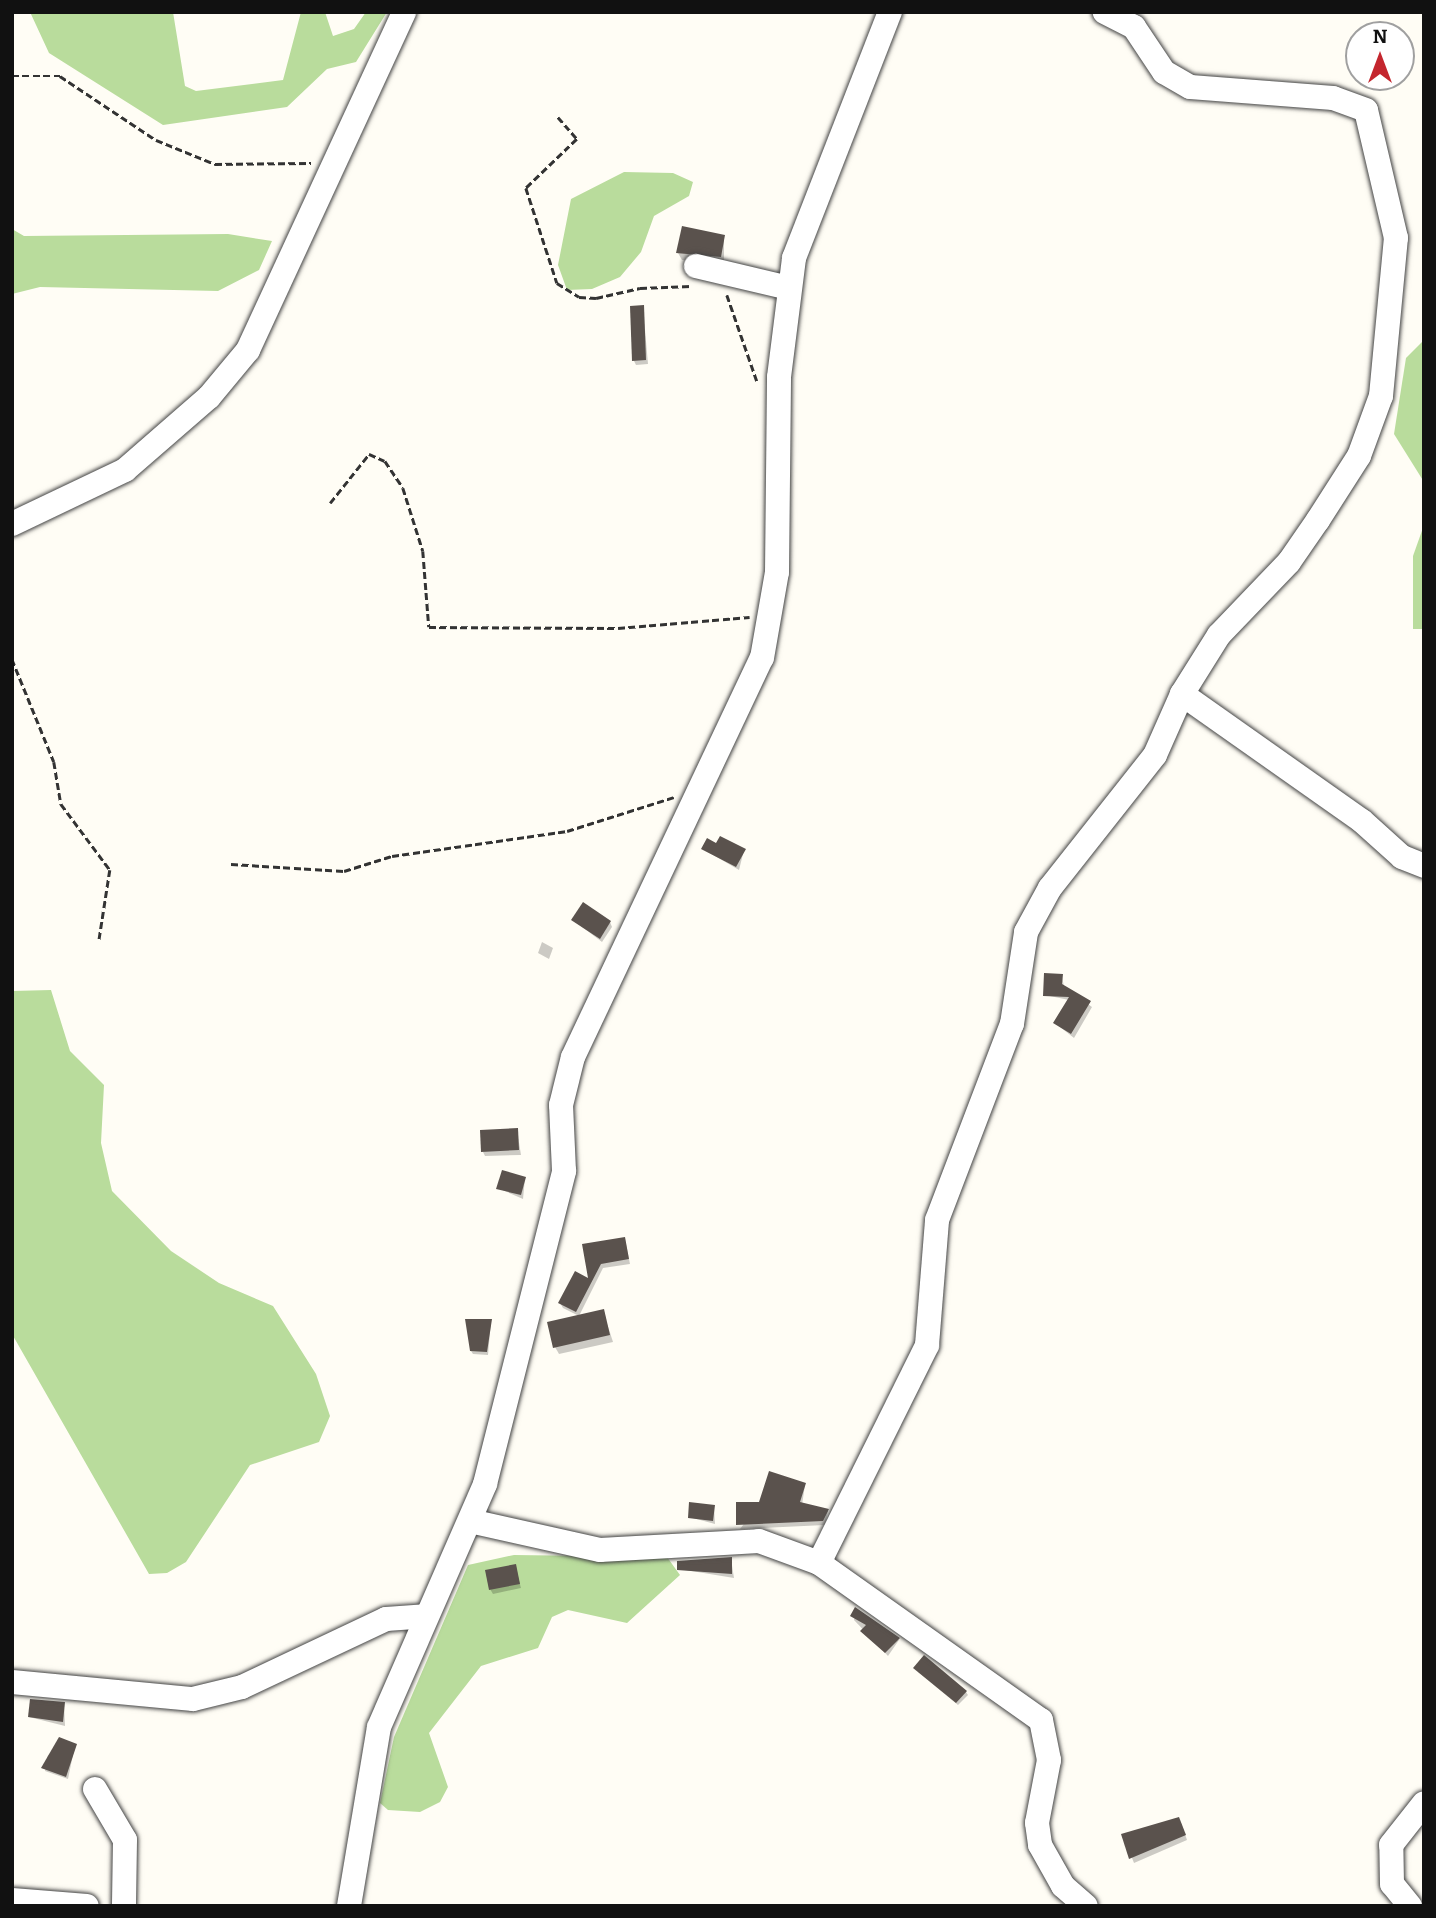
<!DOCTYPE html>
<style>
body{margin:0}
#map{position:relative;width:1436px;height:1918px;overflow:hidden;background:#fffdf5;font-family:Bitter,serif}
div>[style]{position:absolute}
[style*='--x']{left:calc(var(--x)*1px);top:calc(var(--y)*1px);width:calc(var(--w)*1px);rotate:calc(var(--a)*1deg)}
.forest>*{inset:0;background:#b9dc9c}
.shadow>*{inset:0;background:#0003}
.building>*{inset:0;background:#5a524d}
.path>*{height:2.5px;margin-top:-1.25px;transform-origin:0;background:repeating-linear-gradient(90deg,#333 0 7px,transparent 0 10.5px)}
.roads{filter:drop-shadow(0 0 2px #444) drop-shadow(0 0 2px #444)}
.minor>*{height:24px;margin:-12px;padding:0 12px;transform-origin:12px;border-radius:12px;background:#fff}
span{translate:-50% -50%;white-space:nowrap;text-align:center;line-height:1.15;-webkit-text-stroke:7px #fff;paint-order:stroke}
.frame{position:absolute;inset:0;border:14px solid #111;pointer-events:none}
.north{position:absolute;left:1345px;top:21px;width:70px;height:70px;box-sizing:border-box;background:#fff;border:2px solid #a0a0a0;border-radius:50%;rotate:0deg;font-size:19px;font-weight:700;line-height:28px;text-align:center;color:#111}
.north::after{content:'';display:block;margin:auto;width:24px;height:32px;background:#c4262e;clip-path:polygon(50% 0,100% 100%,50% 72%,0 100%)}
</style>
<div id="map">
<div class="forest">
<i style="clip-path:polygon(30px 12px,173px 12px,185px 86px,196px 91px,283px 80px,301px 12px,325px 12px,333px 36px,354px 29px,366px 12px,387px 12px,356px 62px,327px 69px,287px 107px,163px 125px,49px 53px)"></i>
<i style="clip-path:polygon(624px 172px,673px 173px,693px 182px,689px 196px,654px 216px,641px 252px,620px 277px,592px 289px,567px 290px,558px 265px,571px 199px)"></i>
<i style="clip-path:polygon(12px 229px,24px 236px,228px 234px,272px 241px,259px 270px,218px 291px,40px 287px,12px 294px)"></i>
<i style="clip-path:polygon(1424px 340px,1424px 482px,1394px 434px,1406px 358px)"></i>
<i style="clip-path:polygon(1424px 525px,1424px 629px,1413px 629px,1413px 556px)"></i>
<i style="clip-path:polygon(51px 990px,70px 1051px,104px 1085px,101px 1143px,112px 1191px,171px 1251px,219px 1283px,273px 1306px,316px 1374px,330px 1416px,319px 1442px,250px 1465px,186px 1562px,167px 1573px,149px 1574px,12px 1334px,12px 991px)"></i>
<i style="clip-path:polygon(514px 1555px,667px 1557px,680px 1575px,627px 1623px,568px 1610px,552px 1617px,538px 1648px,481px 1666px,429px 1733px,448px 1787px,440px 1802px,420px 1812px,388px 1810px,380px 1803px,394px 1737px,468px 1565px)"></i>
</div>
<div class="shadow">
<i style="clip-path:polygon(724px 237px,724px 263px,682px 260px,678px 253px)"></i>
<i style="clip-path:polygon(643px 307px,648px 364px,636px 365px,634px 361px)"></i>
<i style="clip-path:polygon(717px 845px,744px 850px,739px 870px,703px 849px)"></i>
<i style="clip-path:polygon(573px 920px,610px 922px,612px 927px,602px 942px)"></i>
<i style="clip-path:polygon(542px 942px,553px 948px,549px 959px,538px 953px)"></i>
<i style="clip-path:polygon(1062px 976px,1064px 987px,1092px 1007px,1074px 1038px,1055px 1023px,1069px 1000px,1045px 995px)"></i>
<i style="clip-path:polygon(517px 1130px,521px 1155px,485px 1156px,483px 1152px)"></i>
<i style="clip-path:polygon(525px 1178px,523px 1199px,498px 1188px)"></i>
<i style="clip-path:polygon(625px 1239px,630px 1264px,603px 1268px,579px 1316px,563px 1308px,560px 1303px,591px 1281px,584px 1246px)"></i>
<i style="clip-path:polygon(603px 1311px,613px 1342px,559px 1354px,555px 1347px)"></i>
<i style="clip-path:polygon(491px 1321px,488px 1355px,473px 1354px,471px 1351px)"></i>
<i style="clip-path:polygon(805px 1485px,802px 1505px,828px 1511px,825px 1525px,740px 1529px,760px 1503px)"></i>
<i style="clip-path:polygon(714px 1507px,715px 1524px,689px 1517px)"></i>
<i style="clip-path:polygon(731px 1559px,734px 1578px,679px 1569px)"></i>
<i style="clip-path:polygon(515px 1566px,521px 1588px,493px 1594px,490px 1589px)"></i>
<i style="clip-path:polygon(856px 1609px,899px 1640px,888px 1656px,854px 1620px)"></i>
<i style="clip-path:polygon(917px 1671px,966px 1692px,968px 1695px,958px 1705px)"></i>
<i style="clip-path:polygon(64px 1704px,65px 1726px,29px 1717px)"></i>
<i style="clip-path:polygon(75px 1745px,68px 1779px,45px 1771px,48px 1755px)"></i>
<i style="clip-path:polygon(1181px 1823px,1187px 1840px,1134px 1863px,1123px 1835px)"></i>
</div>
<div class="building">
<i style="clip-path:polygon(682px 226px,725px 235px,721px 257px,676px 253px)"></i>
<i style="clip-path:polygon(644px 305px,646px 360px,632px 361px,630px 306px)"></i>
<i style="clip-path:polygon(720px 836px,746px 849px,736px 867px,701px 849px,707px 838px,716px 843px)"></i>
<i style="clip-path:polygon(583px 902px,611px 921px,600px 939px,571px 920px)"></i>
<i style="clip-path:polygon(1044px 973px,1063px 974px,1062px 984px,1091px 1001px,1071px 1034px,1053px 1023px,1069px 997px,1043px 996px)"></i>
<i style="clip-path:polygon(518px 1128px,519px 1150px,481px 1152px,480px 1130px)"></i>
<i style="clip-path:polygon(502px 1170px,526px 1177px,521px 1195px,496px 1189px)"></i>
<i style="clip-path:polygon(625px 1237px,629px 1259px,601px 1264px,576px 1312px,558px 1303px,575px 1271px,588px 1278px,582px 1244px)"></i>
<i style="clip-path:polygon(604px 1309px,610px 1335px,553px 1348px,547px 1322px)"></i>
<i style="clip-path:polygon(465px 1319px,492px 1319px,487px 1352px,470px 1351px)"></i>
<i style="clip-path:polygon(769px 1471px,806px 1483px,800px 1502px,829px 1509px,823px 1521px,736px 1525px,736px 1502px,759px 1502px)"></i>
<i style="clip-path:polygon(689px 1502px,715px 1505px,713px 1521px,688px 1518px)"></i>
<i style="clip-path:polygon(732px 1557px,732px 1574px,677px 1570px,677px 1561px)"></i>
<i style="clip-path:polygon(516px 1564px,520px 1584px,489px 1590px,485px 1570px)"></i>
<i style="clip-path:polygon(855px 1607px,900px 1638px,885px 1653px,860px 1631px,866px 1625px,850px 1616px)"></i>
<i style="clip-path:polygon(924px 1655px,967px 1691px,956px 1703px,913px 1668px)"></i>
<i style="clip-path:polygon(30px 1699px,65px 1702px,63px 1722px,28px 1717px)"></i>
<i style="clip-path:polygon(59px 1737px,77px 1744px,66px 1777px,41px 1768px)"></i>
<i style="clip-path:polygon(1179px 1817px,1186px 1835px,1129px 1859px,1121px 1834px)"></i>
</div>
<div class="path">
<i style="--x:12;--y:76;--w:48;--a:0"></i>
<i style="--x:60;--y:76;--w:115;--a:33.7"></i>
<i style="--x:156;--y:140;--w:64;--a:22.1"></i>
<i style="--x:215;--y:164;--w:96;--a:-0.6"></i>
<i style="--x:558;--y:117;--w:29;--a:49"></i>
<i style="--x:577;--y:139;--w:71;--a:136.1"></i>
<i style="--x:526;--y:188;--w:100;--a:71.9"></i>
<i style="--x:557;--y:283;--w:26;--a:32"></i>
<i style="--x:579;--y:297;--w:17;--a:3"></i>
<i style="--x:596;--y:298;--w:45;--a:-12.8"></i>
<i style="--x:640;--y:288;--w:51;--a:-2.2"></i>
<i style="--x:727;--y:295;--w:91;--a:70.8"></i>
<i style="--x:330;--y:503;--w:63;--a:-51.5"></i>
<i style="--x:369;--y:454;--w:17;--a:24"></i>
<i style="--x:385;--y:461;--w:32;--a:56"></i>
<i style="--x:403;--y:488;--w:66;--a:72.4"></i>
<i style="--x:423;--y:551;--w:76;--a:85.5"></i>
<i style="--x:429;--y:627;--w:189;--a:0.3"></i>
<i style="--x:618;--y:628;--w:132;--a:-4.8"></i>
<i style="--x:12;--y:659;--w:111;--a:67.8"></i>
<i style="--x:54;--y:762;--w:43;--a:80.5"></i>
<i style="--x:61;--y:804;--w:82;--a:53.4"></i>
<i style="--x:110;--y:870;--w:72;--a:98.8"></i>
<i style="--x:231;--y:864;--w:113;--a:3.5"></i>
<i style="--x:344;--y:871;--w:50;--a:-17.4"></i>
<i style="--x:392;--y:856;--w:177;--a:-8.1"></i>
<i style="--x:567;--y:831;--w:112;--a:-17.6"></i>
</div>
<div class="roads">
<div class="minor">
<i style="--x:696;--y:266;--w:96;--a:13.3"></i>
<i style="--x:12;--y:524;--w:125;--a:-25.5"></i>
<i style="--x:125;--y:470;--w:111;--a:-41"></i>
<i style="--x:209;--y:397;--w:61;--a:-50.3"></i>
<i style="--x:248;--y:350;--w:372;--a:-65.2"></i>
<i style="--x:1182;--y:694;--w:220;--a:35.2"></i>
<i style="--x:1362;--y:821;--w:54;--a:42"></i>
<i style="--x:1402;--y:857;--w:24;--a:22"></i>
<i style="--x:470;--y:1521;--w:133;--a:12.6"></i>
<i style="--x:600;--y:1550;--w:159;--a:-3.2"></i>
<i style="--x:759;--y:1541;--w:64;--a:20.1"></i>
<i style="--x:819;--y:1563;--w:272;--a:35.3"></i>
<i style="--x:1041;--y:1720;--w:41;--a:78.7"></i>
<i style="--x:1049;--y:1760;--w:64;--a:100.8"></i>
<i style="--x:1037;--y:1823;--w:22;--a:82"></i>
<i style="--x:1040;--y:1845;--w:47;--a:60.7"></i>
<i style="--x:1063;--y:1886;--w:30;--a:41"></i>
<i style="--x:819;--y:1563;--w:243;--a:-63.6"></i>
<i style="--x:927;--y:1345;--w:125;--a:-85.4"></i>
<i style="--x:937;--y:1220;--w:210;--a:-69.1"></i>
<i style="--x:1012;--y:1024;--w:93;--a:-81.3"></i>
<i style="--x:1026;--y:932;--w:50;--a:-61.4"></i>
<i style="--x:1050;--y:888;--w:169;--a:-51.7"></i>
<i style="--x:1155;--y:755;--w:67;--a:-66.1"></i>
<i style="--x:1182;--y:694;--w:70;--a:-57.9"></i>
<i style="--x:1219;--y:635;--w:101;--a:-46.2"></i>
<i style="--x:1289;--y:562;--w:51;--a:-55.4"></i>
<i style="--x:1318;--y:520;--w:76;--a:-57.4"></i>
<i style="--x:1359;--y:456;--w:64;--a:-69.9"></i>
<i style="--x:1381;--y:396;--w:159;--a:-84.6"></i>
<i style="--x:1396;--y:238;--w:131;--a:-103.2"></i>
<i style="--x:1366;--y:110;--w:35;--a:-160"></i>
<i style="--x:1333;--y:98;--w:143;--a:-175.6"></i>
<i style="--x:1190;--y:87;--w:30;--a:-150"></i>
<i style="--x:1164;--y:72;--w:54;--a:-123.7"></i>
<i style="--x:1134;--y:27;--w:33;--a:-153"></i>
<i style="--x:12;--y:1682;--w:182;--a:5.4"></i>
<i style="--x:193;--y:1699;--w:50;--a:-13.8"></i>
<i style="--x:242;--y:1687;--w:159;--a:-25.3"></i>
<i style="--x:386;--y:1619;--w:39;--a:-4"></i>
<i style="--x:95;--y:1789;--w:59;--a:59.5"></i>
<i style="--x:125;--y:1840;--w:66;--a:90.9"></i>
<i style="--x:12;--y:1900;--w:75;--a:4.6"></i>
<i style="--x:349;--y:1906;--w:181;--a:-80.5"></i>
<i style="--x:379;--y:1727;--w:265;--a:-66.4"></i>
<i style="--x:485;--y:1484;--w:323;--a:-75.8"></i>
<i style="--x:564;--y:1171;--w:66;--a:-92.6"></i>
<i style="--x:561;--y:1105;--w:49;--a:-76"></i>
<i style="--x:573;--y:1057;--w:441;--a:-64.7"></i>
<i style="--x:762;--y:658;--w:87;--a:-80.1"></i>
<i style="--x:777;--y:572;--w:195;--a:-89.4"></i>
<i style="--x:779;--y:377;--w:120;--a:-82.8"></i>
<i style="--x:794;--y:258;--w:264;--a:-68.7"></i>
<i style="--x:1410;--y:1906;--w:28;--a:-129"></i>
<i style="--x:1392;--y:1884;--w:39;--a:-91"></i>
<i style="--x:1391;--y:1845;--w:53;--a:-51.8"></i>
</div>
</div>
<div class="frame"></div>
<div class="north">N</div>
</div>
